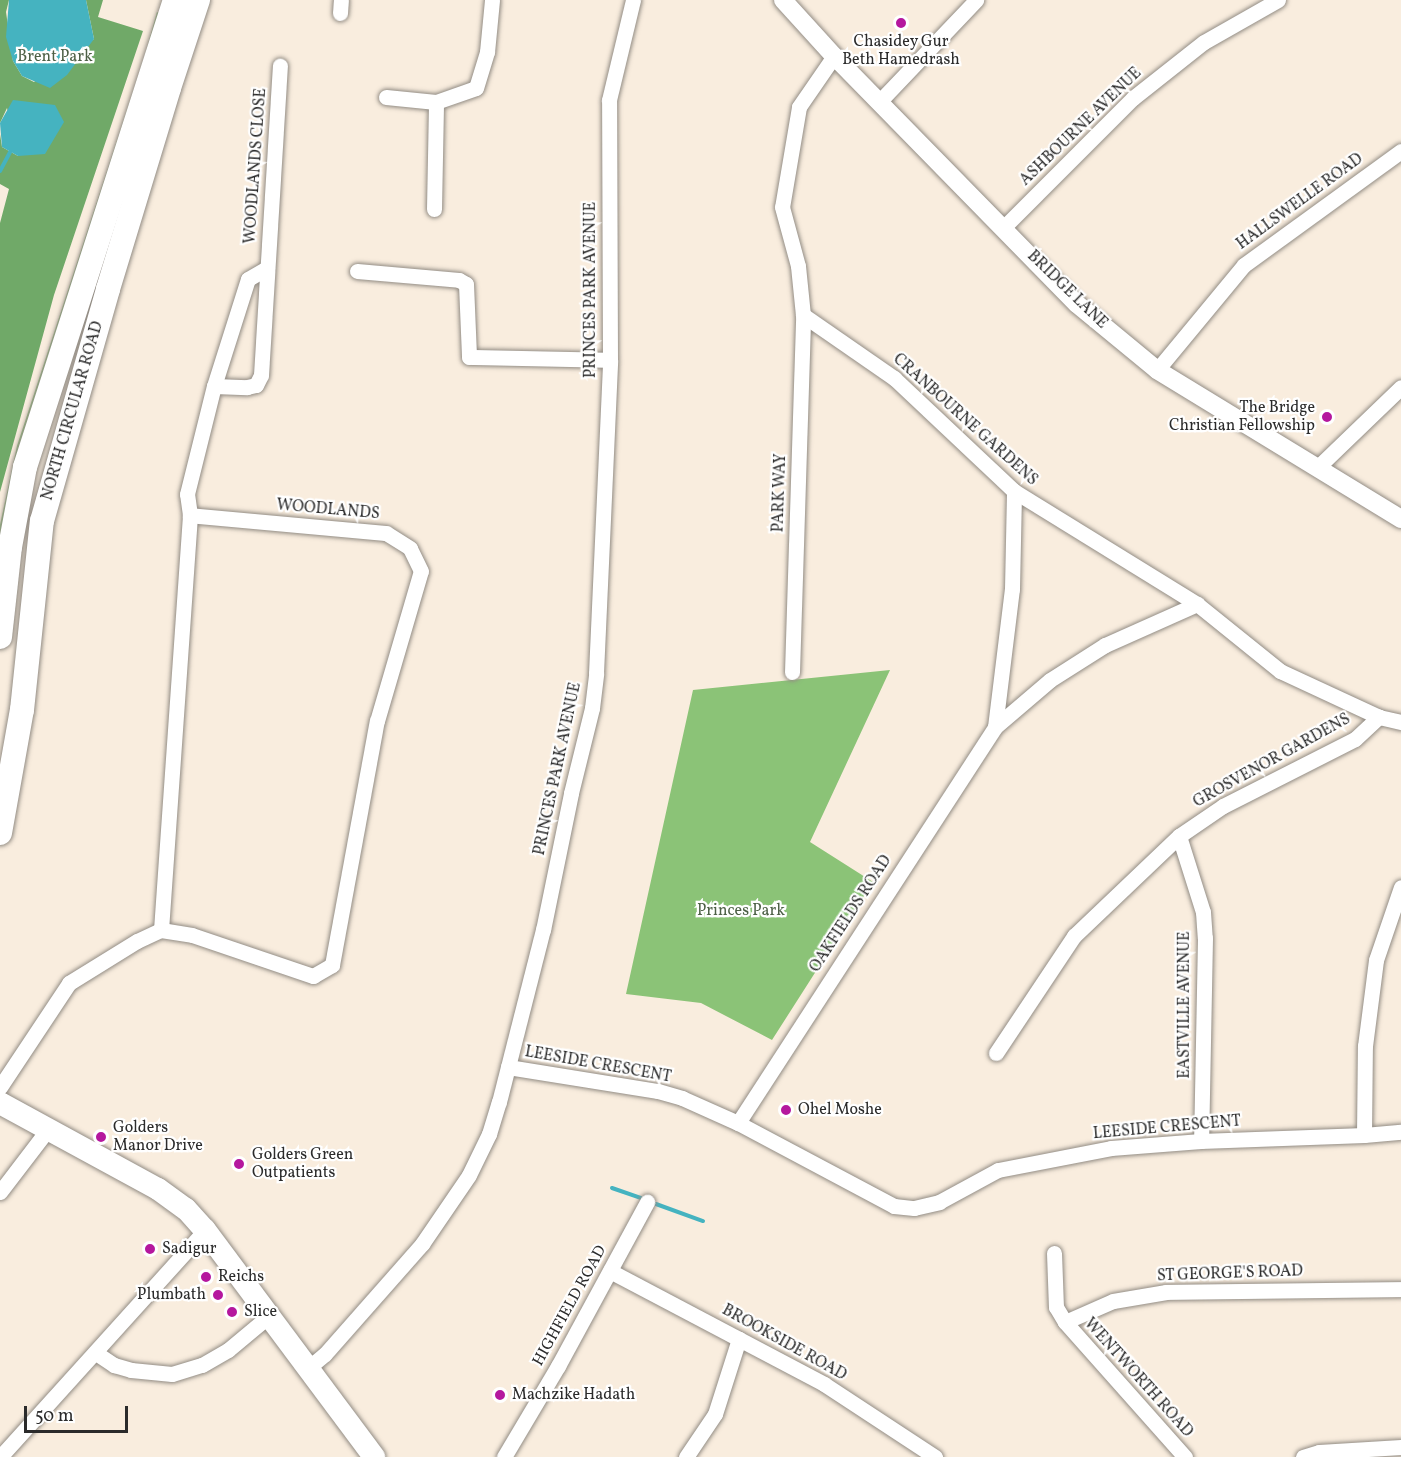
<!DOCTYPE html>
<style>
body{margin:0}
#map{position:relative;width:1401px;height:1457px;overflow:hidden;background:#f9edde;font-family:Vollkorn,serif}
div>[style]{position:absolute}
[style*='--x']{left:calc(var(--x)*1px);top:calc(var(--y)*1px);width:calc(var(--w)*1px);rotate:calc(var(--a)*1deg)}
.green>*{inset:0;background:#8bc377}
.forest>*{inset:0;background:#70a968}
.water>*{inset:0;background:#45b3c0}
.stream>*{height:4px;margin:-2px;padding:0 2px;transform-origin:2px;border-radius:2px;background:#45b3c0}
.roads{filter:drop-shadow(0 0 2px #928c84) drop-shadow(0 0 2px #928c84)}
.minor>*{height:15px;margin:-7.5px;padding:0 7.5px;transform-origin:7.5px;border-radius:7.5px;background:#fff}
.tertiary>*{height:18px;margin:-9px;padding:0 9px;transform-origin:9px;border-radius:9px;background:#fff}
.primary>*{height:22px;margin:-11px;padding:0 11px;transform-origin:11px;border-radius:11px;background:#fff}
.trunk>*{height:24px;margin:-12px;padding:0 12px;transform-origin:12px;border-radius:12px;background:#fff}
.dots>*{width:16px;height:16px;translate:-50% -50%;box-sizing:border-box;border:3px solid #fff;border-radius:50%}
span{translate:-50% -50%;white-space:nowrap;text-align:center;line-height:1.15;-webkit-text-stroke:4.5px #fff;paint-order:stroke}
.poi-label{font-size:16px;color:#2b2b2b}
.right{translate:-100% -50%;text-align:right}
.left{translate:0 -50%;text-align:left}
.park-label{font-size:16px;color:#4d6046}
.street-label{font-size:16px;color:#2b2b2b}
.scale{position:absolute;left:24px;top:1406px;width:104px;height:27px;box-sizing:border-box;border:3px solid #2b2b2b;border-top:0;padding-left:8px;font-size:18px;line-height:21px;white-space:nowrap;color:#2b2b2b;-webkit-text-stroke:4px #fff;paint-order:stroke}
</style>
<div id="map">
<div class="green">
<i style="clip-path:polygon(157px 12px,161px 14px,0 558px,0 525px,17px 446px,145px 55px)"></i>
<i style="clip-path:polygon(890px 670px,810px 842px,873px 882px,772px 1040px,701px 1003px,626px 994px,693px 690px)"></i>
</div>
<div class="forest">
<i style="clip-path:polygon(0 0,9px 0,6px 12px,13px 61px,22px 76px,34px 82px,94px 39px,86px 0,103px 0,98px 17px,143px 31px,54px 295px,0 492px,0 223px,9px 189px,0 184px,0 134px,2px 147px,18px 156px,7px 108px,0 123px)"></i>
</div>
<div class="water">
<i style="clip-path:polygon(9px 0,86px 0,94px 39px,67px 75px,50px 88px,22px 76px,13px 61px,6px 37px)"></i>
<i style="clip-path:polygon(13px 100px,55px 105px,64px 122px,45px 154px,18px 156px,2px 147px,0 123px)"></i>
</div>
<div class="stream">
<i style="--x:0;--y:171;--w:21;--a:-62"></i>
<i style="--x:612;--y:1188;--w:31;--a:19"></i>
<i style="--x:656;--y:1204;--w:50;--a:19.9"></i>
</div>
<div class="roads">
<div class="minor">
<i style="--x:340;--y:13;--w:13;--a:-86"></i>
<i style="--x:834;--y:56;--w:62;--a:124.5"></i>
<i style="--x:799;--y:107;--w:101;--a:99.6"></i>
<i style="--x:782;--y:207;--w:61;--a:74.8"></i>
<i style="--x:798;--y:266;--w:49;--a:84.2"></i>
<i style="--x:803;--y:315;--w:111;--a:34.7"></i>
<i style="--x:894;--y:378;--w:165;--a:43.3"></i>
<i style="--x:1014;--y:491;--w:215;--a:31.7"></i>
<i style="--x:1197;--y:604;--w:107;--a:38.9"></i>
<i style="--x:1280;--y:671;--w:109;--a:24.9"></i>
<i style="--x:1379;--y:717;--w:23;--a:13"></i>
<i style="--x:386;--y:97;--w:50;--a:5.7"></i>
<i style="--x:879;--y:102;--w:141;--a:-46.4"></i>
<i style="--x:434;--y:209;--w:107;--a:-88.9"></i>
<i style="--x:436;--y:102;--w:42;--a:-19.3"></i>
<i style="--x:476;--y:88;--w:38;--a:-73"></i>
<i style="--x:487;--y:52;--w:52;--a:-84.5"></i>
<i style="--x:1004;--y:227;--w:182;--a:-45"></i>
<i style="--x:1133;--y:98;--w:90;--a:-38.3"></i>
<i style="--x:1204;--y:42;--w:85;--a:-29.6"></i>
<i style="--x:357;--y:271;--w:102;--a:5"></i>
<i style="--x:459;--y:280;--w:8;--a:30"></i>
<i style="--x:466;--y:284;--w:73;--a:87.6"></i>
<i style="--x:469;--y:357;--w:141;--a:1.2"></i>
<i style="--x:1157;--y:370;--w:136;--a:-50.4"></i>
<i style="--x:1244;--y:265;--w:194;--a:-36"></i>
<i style="--x:214;--y:386;--w:33;--a:2"></i>
<i style="--x:247;--y:387;--w:9;--a:-13"></i>
<i style="--x:256;--y:385;--w:11;--a:-63"></i>
<i style="--x:261;--y:375;--w:310;--a:-86.5"></i>
<i style="--x:1318;--y:467;--w:115;--a:-43.9"></i>
<i style="--x:792;--y:672;--w:357;--a:-88.2"></i>
<i style="--x:995;--y:727;--w:139;--a:-83"></i>
<i style="--x:1012;--y:589;--w:98;--a:-88.8"></i>
<i style="--x:1179;--y:836;--w:80;--a:72.5"></i>
<i style="--x:1203;--y:912;--w:26;--a:86"></i>
<i style="--x:1205;--y:938;--w:203;--a:91.1"></i>
<i style="--x:161;--y:930;--w:31;--a:9"></i>
<i style="--x:192;--y:935;--w:128;--a:18.7"></i>
<i style="--x:313;--y:976;--w:22;--a:-30"></i>
<i style="--x:332;--y:965;--w:248;--a:-79.6"></i>
<i style="--x:377;--y:721;--w:156;--a:-73.7"></i>
<i style="--x:421;--y:571;--w:25;--a:-116"></i>
<i style="--x:410;--y:548;--w:28;--a:-148"></i>
<i style="--x:386;--y:533;--w:197;--a:-174.8"></i>
<i style="--x:996;--y:1053;--w:141;--a:-56.3"></i>
<i style="--x:1074;--y:936;--w:145;--a:-43.6"></i>
<i style="--x:1179;--y:836;--w:53;--a:-34.3"></i>
<i style="--x:1223;--y:806;--w:148;--a:-26.9"></i>
<i style="--x:1355;--y:739;--w:33;--a:-43"></i>
<i style="--x:508;--y:1067;--w:152;--a:9.1"></i>
<i style="--x:658;--y:1091;--w:25;--a:16"></i>
<i style="--x:682;--y:1098;--w:61;--a:24.1"></i>
<i style="--x:738;--y:1123;--w:177;--a:28"></i>
<i style="--x:894;--y:1206;--w:20;--a:6"></i>
<i style="--x:914;--y:1208;--w:26;--a:-13"></i>
<i style="--x:939;--y:1202;--w:67;--a:-28.5"></i>
<i style="--x:998;--y:1170;--w:115;--a:-11"></i>
<i style="--x:1111;--y:1148;--w:90;--a:-4.4"></i>
<i style="--x:1201;--y:1141;--w:163;--a:-2.1"></i>
<i style="--x:1364;--y:1135;--w:89;--a:-89.4"></i>
<i style="--x:1365;--y:1046;--w:87;--a:-82.7"></i>
<i style="--x:1376;--y:960;--w:77;--a:-71.1"></i>
<i style="--x:0;--y:1087;--w:125;--a:-56.4"></i>
<i style="--x:69;--y:983;--w:80;--a:-31.7"></i>
<i style="--x:137;--y:941;--w:26;--a:-25"></i>
<i style="--x:161;--y:930;--w:416;--a:-86"></i>
<i style="--x:190;--y:515;--w:21;--a:-98"></i>
<i style="--x:187;--y:494;--w:111;--a:-76"></i>
<i style="--x:214;--y:386;--w:112;--a:-72.4"></i>
<i style="--x:248;--y:279;--w:22;--a:-30"></i>
<i style="--x:738;--y:1123;--w:472;--a:-57"></i>
<i style="--x:995;--y:727;--w:72;--a:-40.5"></i>
<i style="--x:1050;--y:680;--w:65;--a:-32.5"></i>
<i style="--x:1105;--y:645;--w:101;--a:-24"></i>
<i style="--x:1364;--y:1135;--w:37;--a:-5"></i>
<i style="--x:0;--y:1192;--w:81;--a:-52.6"></i>
<i style="--x:1054;--y:1253;--w:54;--a:87.9"></i>
<i style="--x:1056;--y:1307;--w:17;--a:59"></i>
<i style="--x:1065;--y:1322;--w:181;--a:48.4"></i>
<i style="--x:610;--y:1271;--w:242;--a:27.8"></i>
<i style="--x:824;--y:1384;--w:133;--a:33.3"></i>
<i style="--x:1065;--y:1322;--w:52;--a:-23.6"></i>
<i style="--x:1113;--y:1301;--w:54;--a:-9.6"></i>
<i style="--x:1166;--y:1292;--w:235;--a:-0.7"></i>
<i style="--x:96;--y:1353;--w:22;--a:34"></i>
<i style="--x:114;--y:1365;--w:18;--a:16"></i>
<i style="--x:131;--y:1370;--w:41;--a:5.6"></i>
<i style="--x:172;--y:1374;--w:31;--a:-17"></i>
<i style="--x:202;--y:1365;--w:30;--a:-30"></i>
<i style="--x:228;--y:1350;--w:55;--a:-39.8"></i>
<i style="--x:307;--y:1369;--w:23;--a:-40"></i>
<i style="--x:325;--y:1354;--w:147;--a:-48.6"></i>
<i style="--x:422;--y:1244;--w:83;--a:-55.7"></i>
<i style="--x:469;--y:1175;--w:46;--a:-64"></i>
<i style="--x:489;--y:1134;--w:34;--a:-73"></i>
<i style="--x:499;--y:1102;--w:178;--a:-75.7"></i>
<i style="--x:543;--y:930;--w:140;--a:-78.4"></i>
<i style="--x:571;--y:793;--w:88;--a:-76.1"></i>
<i style="--x:592;--y:708;--w:35;--a:-83"></i>
<i style="--x:596;--y:673;--w:313;--a:-87.4"></i>
<i style="--x:610;--y:360;--w:260;--a:-90.2"></i>
<i style="--x:609;--y:100;--w:103;--a:-76.5"></i>
<i style="--x:0;--y:1457;--w:306;--a:-47.9"></i>
<i style="--x:504;--y:1457;--w:106;--a:-59.3"></i>
<i style="--x:558;--y:1366;--w:187;--a:-61.5"></i>
<i style="--x:686;--y:1457;--w:52;--a:-56"></i>
<i style="--x:715;--y:1414;--w:79;--a:-72.3"></i>
<i style="--x:1303;--y:1457;--w:17;--a:-17"></i>
<i style="--x:1319;--y:1452;--w:82;--a:-3.5"></i>
</div>
<div class="tertiary">
<i style="--x:783;--y:0;--w:76;--a:47.7"></i>
<i style="--x:834;--y:56;--w:347;--a:45.6"></i>
<i style="--x:1077;--y:304;--w:104;--a:39.5"></i>
<i style="--x:1157;--y:370;--w:286;--a:31.4"></i>
</div>
<div class="primary">
<i style="--x:0;--y:1103;--w:180;--a:28.6"></i>
<i style="--x:158;--y:1189;--w:34;--a:36"></i>
<i style="--x:186;--y:1209;--w:28;--a:48"></i>
<i style="--x:205;--y:1230;--w:283;--a:53.3"></i>
</div>
<div class="trunk">
<i style="--x:0;--y:637;--w:91;--a:-83.7"></i>
<i style="--x:10;--y:547;--w:81;--a:-79.4"></i>
<i style="--x:25;--y:467;--w:490;--a:-72.2"></i>
<i style="--x:0;--y:833;--w:125;--a:-79.9"></i>
<i style="--x:22;--y:710;--w:190;--a:-84"></i>
<i style="--x:42;--y:521;--w:241;--a:-74.1"></i>
<i style="--x:108;--y:289;--w:210;--a:-73.1"></i>
<i style="--x:169;--y:88;--w:93;--a:-71.8"></i>
</div>
</div>
<div class="dots">
<i style="left:901px;top:23px;background:#b5179e"></i>
<i style="left:1327px;top:417px;background:#b5179e"></i>
<i style="left:786px;top:1110px;background:#b5179e"></i>
<i style="left:101px;top:1137px;background:#b5179e"></i>
<i style="left:239px;top:1164px;background:#b5179e"></i>
<i style="left:150px;top:1249px;background:#b5179e"></i>
<i style="left:206px;top:1277px;background:#b5179e"></i>
<i style="left:218px;top:1295px;background:#b5179e"></i>
<i style="left:232px;top:1312px;background:#b5179e"></i>
<i style="left:500px;top:1395px;background:#b5179e"></i>
</div>
<div class="poi-label">
<span style="left:901px;top:51px">Chasidey Gur<br>Beth Hamedrash</span>
<span class="right" style="left:1315px;top:417px">The Bridge<br>Christian Fellowship</span>
<span class="left" style="left:798px;top:1110px">Ohel Moshe</span>
<span class="left" style="left:113px;top:1137px">Golders<br>Manor Drive</span>
<span class="left" style="left:252px;top:1164px">Golders Green<br>Outpatients</span>
<span class="left" style="left:162px;top:1249px">Sadigur</span>
<span class="left" style="left:218px;top:1277px">Reichs</span>
<span class="right" style="left:206px;top:1295px">Plumbath</span>
<span class="left" style="left:244px;top:1312px">Slice</span>
<span class="left" style="left:512px;top:1395px">Machzike Hadath</span>
</div>
<div class="park-label">
<span style="left:55px;top:57px">Brent Park</span>
<span style="left:741px;top:911px">Princes Park</span>
</div>
<div class="street-label">
<span style="left:1081px;top:127px;rotate:-44deg">ASHBOURNE AVENUE</span>
<span style="left:256px;top:166px;rotate:-86deg">WOODLANDS CLOSE</span>
<span style="left:1300px;top:202px;rotate:-36deg">HALLSWELLE ROAD</span>
<span style="left:591px;top:290px;rotate:-90deg">PRINCES PARK AVENUE</span>
<span style="left:1067px;top:290px;rotate:44deg">BRIDGE LANE</span>
<span style="left:73px;top:411px;rotate:-74deg">NORTH CIRCULAR ROAD</span>
<span style="left:965px;top:420px;rotate:42deg">CRANBOURNE GARDENS</span>
<span style="left:780px;top:493px;rotate:-88deg">PARK WAY</span>
<span style="left:328px;top:510px;rotate:5deg">WOODLANDS</span>
<span style="left:1272px;top:761px;rotate:-29deg">GROSVENOR GARDENS</span>
<span style="left:558px;top:769px;rotate:-78deg">PRINCES PARK AVENUE</span>
<span style="left:851px;top:914px;rotate:-57deg">OAKFIELDS ROAD</span>
<span style="left:1185px;top:1005px;rotate:-90deg">EASTVILLE AVENUE</span>
<span style="left:598px;top:1065px;rotate:10deg">LEESIDE CRESCENT</span>
<span style="left:1167px;top:1128px;rotate:-5deg">LEESIDE CRESCENT</span>
<span style="left:1230px;top:1274px;rotate:-2deg">ST GEORGE'S ROAD</span>
<span style="left:570px;top:1306px;rotate:-61deg">HIGHFIELD ROAD</span>
<span style="left:784px;top:1343px;rotate:29deg">BROOKSIDE ROAD</span>
<span style="left:1138px;top:1378px;rotate:48deg">WENTWORTH ROAD</span>
</div>
<div class="scale">50 m</div>
</div>
